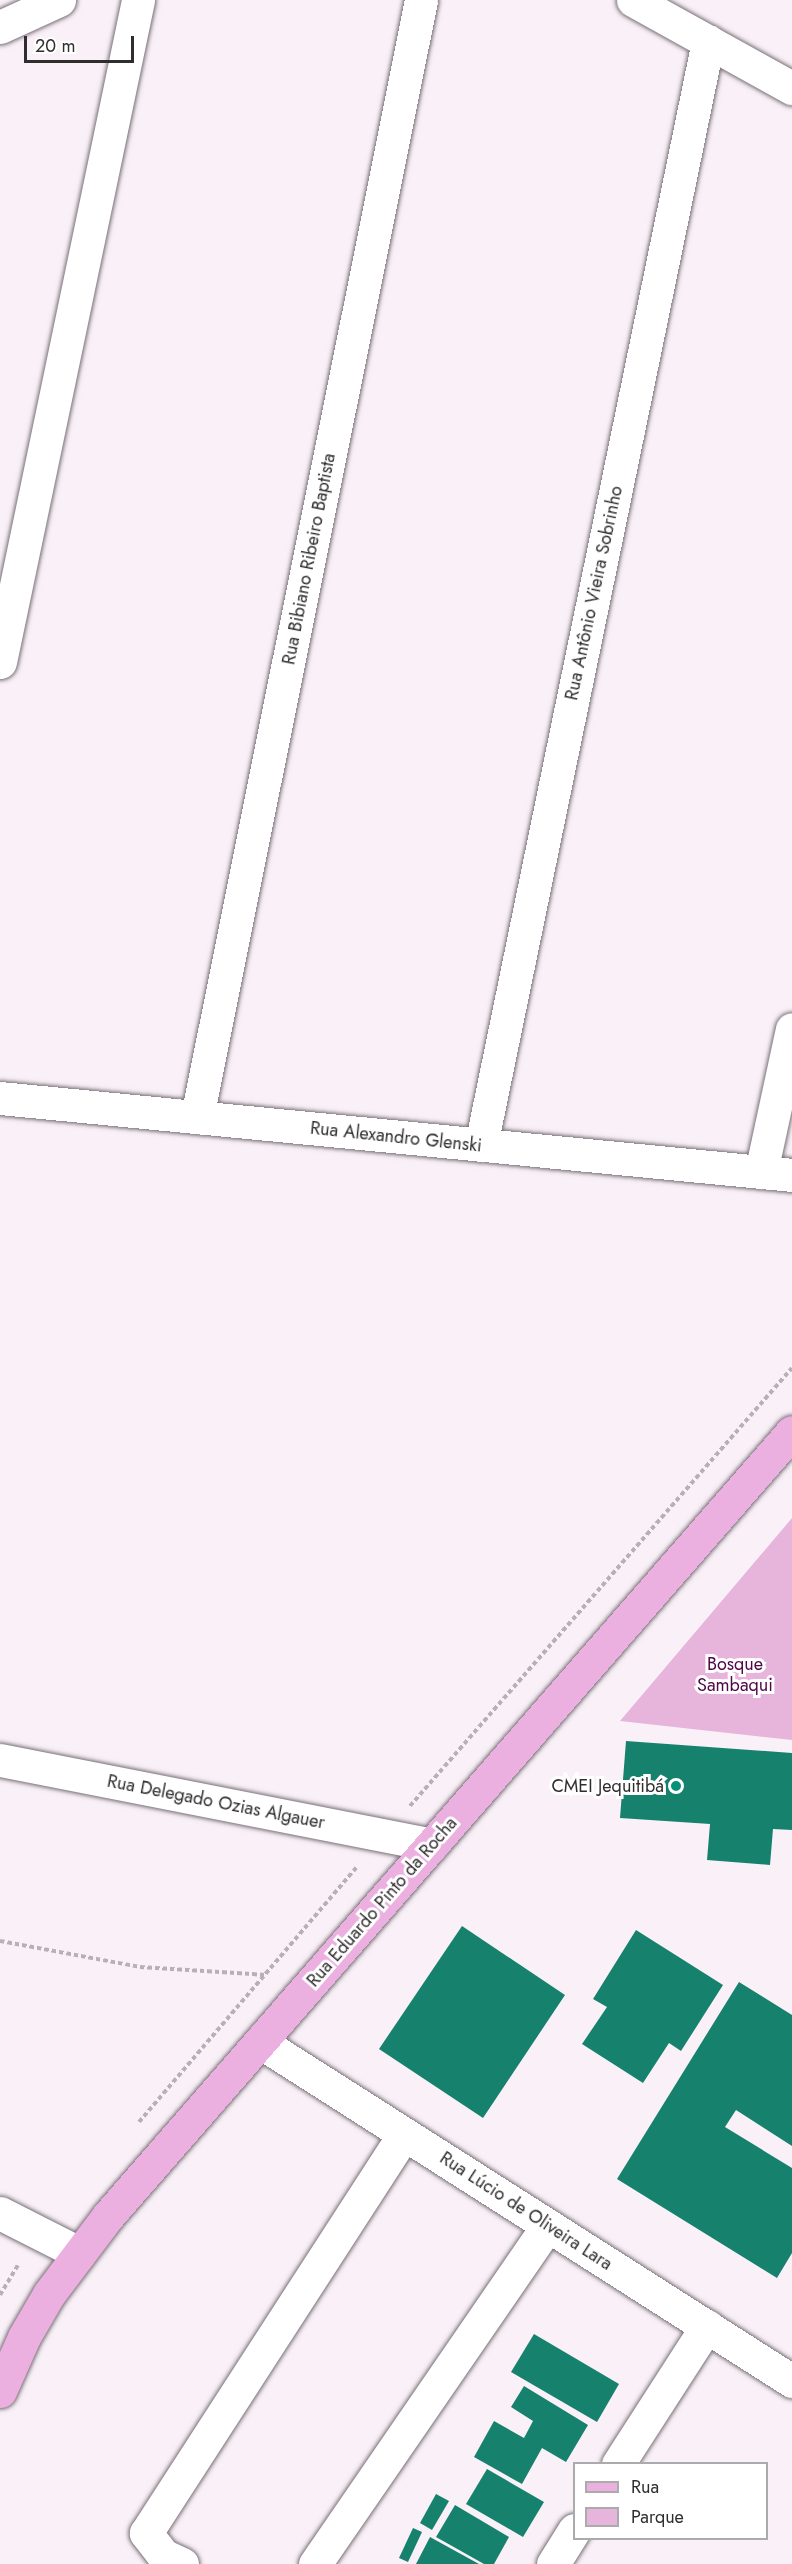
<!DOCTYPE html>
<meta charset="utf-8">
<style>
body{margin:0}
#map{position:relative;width:792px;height:2564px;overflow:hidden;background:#faf1f8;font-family:Jost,sans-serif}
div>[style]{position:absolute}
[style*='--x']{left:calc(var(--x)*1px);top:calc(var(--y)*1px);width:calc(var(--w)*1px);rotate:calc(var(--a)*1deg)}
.green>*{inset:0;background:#e7b5dc}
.building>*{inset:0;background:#16826e}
.path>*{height:4px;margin-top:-2px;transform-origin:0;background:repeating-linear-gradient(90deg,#b7b0b6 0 4.5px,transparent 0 7.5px)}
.roads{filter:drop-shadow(0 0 2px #787077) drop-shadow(0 0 2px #787077)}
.minor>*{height:33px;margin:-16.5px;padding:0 16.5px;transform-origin:16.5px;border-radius:16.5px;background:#fff}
.major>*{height:33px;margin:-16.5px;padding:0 16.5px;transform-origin:16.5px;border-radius:16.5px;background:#ebafe0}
.dots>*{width:16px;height:16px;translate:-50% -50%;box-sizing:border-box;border:3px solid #fff;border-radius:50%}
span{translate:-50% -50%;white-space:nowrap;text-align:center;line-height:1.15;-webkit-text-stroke:6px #fff;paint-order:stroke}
.street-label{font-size:18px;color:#302d2f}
.park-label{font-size:18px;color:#500647}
.poi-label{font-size:18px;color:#302d2f}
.right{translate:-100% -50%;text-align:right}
.legend{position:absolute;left:573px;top:2462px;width:195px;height:78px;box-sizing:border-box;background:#fff;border:2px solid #acabac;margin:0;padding:8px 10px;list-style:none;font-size:18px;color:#302d2f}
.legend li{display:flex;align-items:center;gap:12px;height:30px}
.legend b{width:30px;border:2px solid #acabac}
.scale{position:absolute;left:24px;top:36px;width:110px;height:27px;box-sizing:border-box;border:3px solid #302d2f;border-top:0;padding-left:8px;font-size:18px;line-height:21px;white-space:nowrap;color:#302d2f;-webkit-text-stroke:4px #fff;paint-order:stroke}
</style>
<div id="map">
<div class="green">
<i style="clip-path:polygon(792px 1518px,792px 1740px,620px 1721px)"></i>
</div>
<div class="building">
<i style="clip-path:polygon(626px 1741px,792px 1753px,792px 1830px,773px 1829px,770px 1865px,707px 1860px,710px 1824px,620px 1818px)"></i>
<i style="clip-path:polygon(462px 1926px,565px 1995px,483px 2118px,379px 2049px)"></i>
<i style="clip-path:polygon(636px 1930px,723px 1985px,681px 2051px,669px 2043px,643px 2083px,582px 2044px,607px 2007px,593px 1999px)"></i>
<i style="clip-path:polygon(739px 1982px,792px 2015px,792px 2146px,736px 2110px,725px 2127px,792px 2168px,792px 2253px,777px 2278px,617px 2179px)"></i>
<i style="clip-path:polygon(534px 2334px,619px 2384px,597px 2422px,511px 2372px)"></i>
<i style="clip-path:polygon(524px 2386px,588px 2425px,566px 2462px,542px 2448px,522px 2484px,474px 2457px,494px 2421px,524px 2438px,533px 2421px,511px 2407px)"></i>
<i style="clip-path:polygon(487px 2469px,544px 2502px,523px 2537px,466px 2504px)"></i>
<i style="clip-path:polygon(436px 2494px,449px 2501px,432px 2530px,420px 2523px)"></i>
<i style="clip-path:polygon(455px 2505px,509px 2537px,494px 2564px,484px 2564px,436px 2537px)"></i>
<i style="clip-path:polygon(413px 2528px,422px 2532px,408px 2562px,399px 2558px)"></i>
<i style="clip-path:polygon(430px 2537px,479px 2564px,416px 2564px)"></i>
</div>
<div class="path">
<i style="--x:410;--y:1806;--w:581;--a:-48.91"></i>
<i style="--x:0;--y:1941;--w:142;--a:10.5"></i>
<i style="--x:140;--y:1967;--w:126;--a:3.6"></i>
<i style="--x:139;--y:2122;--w:337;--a:-49.5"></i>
<i style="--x:0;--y:2295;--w:37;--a:-59"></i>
</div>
<div class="roads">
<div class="minor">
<i style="--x:633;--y:0;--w:182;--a:29"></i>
<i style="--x:0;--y:27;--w:65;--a:-24.6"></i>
<i style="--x:0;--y:662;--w:676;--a:-78.22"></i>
<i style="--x:0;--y:1098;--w:796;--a:5.55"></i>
<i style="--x:197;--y:1117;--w:1139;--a:-78.66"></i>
<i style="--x:481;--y:1145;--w:1127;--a:-78.38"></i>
<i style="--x:761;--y:1172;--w:146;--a:-77.8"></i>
<i style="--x:0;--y:1760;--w:440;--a:11.1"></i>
<i style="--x:260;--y:2042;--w:631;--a:32.51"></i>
<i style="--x:0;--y:2213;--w:89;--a:26.9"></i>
<i style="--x:618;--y:2464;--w:164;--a:-57.2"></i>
<i style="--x:182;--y:2564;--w:21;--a:-155"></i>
<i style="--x:163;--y:2555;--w:28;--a:-128"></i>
<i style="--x:146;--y:2533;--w:475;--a:-57.1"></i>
<i style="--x:315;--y:2564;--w:411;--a:-55.5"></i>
<i style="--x:553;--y:2564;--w:40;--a:-58"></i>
</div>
<div class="major">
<i style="--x:0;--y:2391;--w:59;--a:-66"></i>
<i style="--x:24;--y:2337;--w:50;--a:-59.8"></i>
<i style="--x:49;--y:2294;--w:98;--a:-52.9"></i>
<i style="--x:108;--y:2216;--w:1040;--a:-48.9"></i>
</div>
</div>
<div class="dots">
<i style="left:676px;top:1786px;background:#07907a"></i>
</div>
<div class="street-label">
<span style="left:309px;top:559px;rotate:-79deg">Rua Bibiano Ribeiro Baptista</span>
<span style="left:594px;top:593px;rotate:-78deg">Rua Antônio Vieira Sobrinho</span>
<span style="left:396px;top:1137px;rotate:6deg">Rua Alexandro Glenski</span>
<span style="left:216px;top:1802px;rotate:11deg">Rua Delegado Ozias Algauer</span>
<span style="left:382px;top:1902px;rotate:-49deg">Rua Eduardo Pinto da Rocha</span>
<span style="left:526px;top:2211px;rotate:33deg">Rua Lúcio de Oliveira Lara</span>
</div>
<div class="park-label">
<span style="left:735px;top:1675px">Bosque<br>Sambaqui</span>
</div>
<div class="poi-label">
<span class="right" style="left:664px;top:1786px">CMEI Jequitibá</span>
</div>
<ul class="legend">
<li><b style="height:8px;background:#ebafe0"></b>Rua</li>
<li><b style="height:16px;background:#e7b5dc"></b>Parque</li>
</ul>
<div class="scale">20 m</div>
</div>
